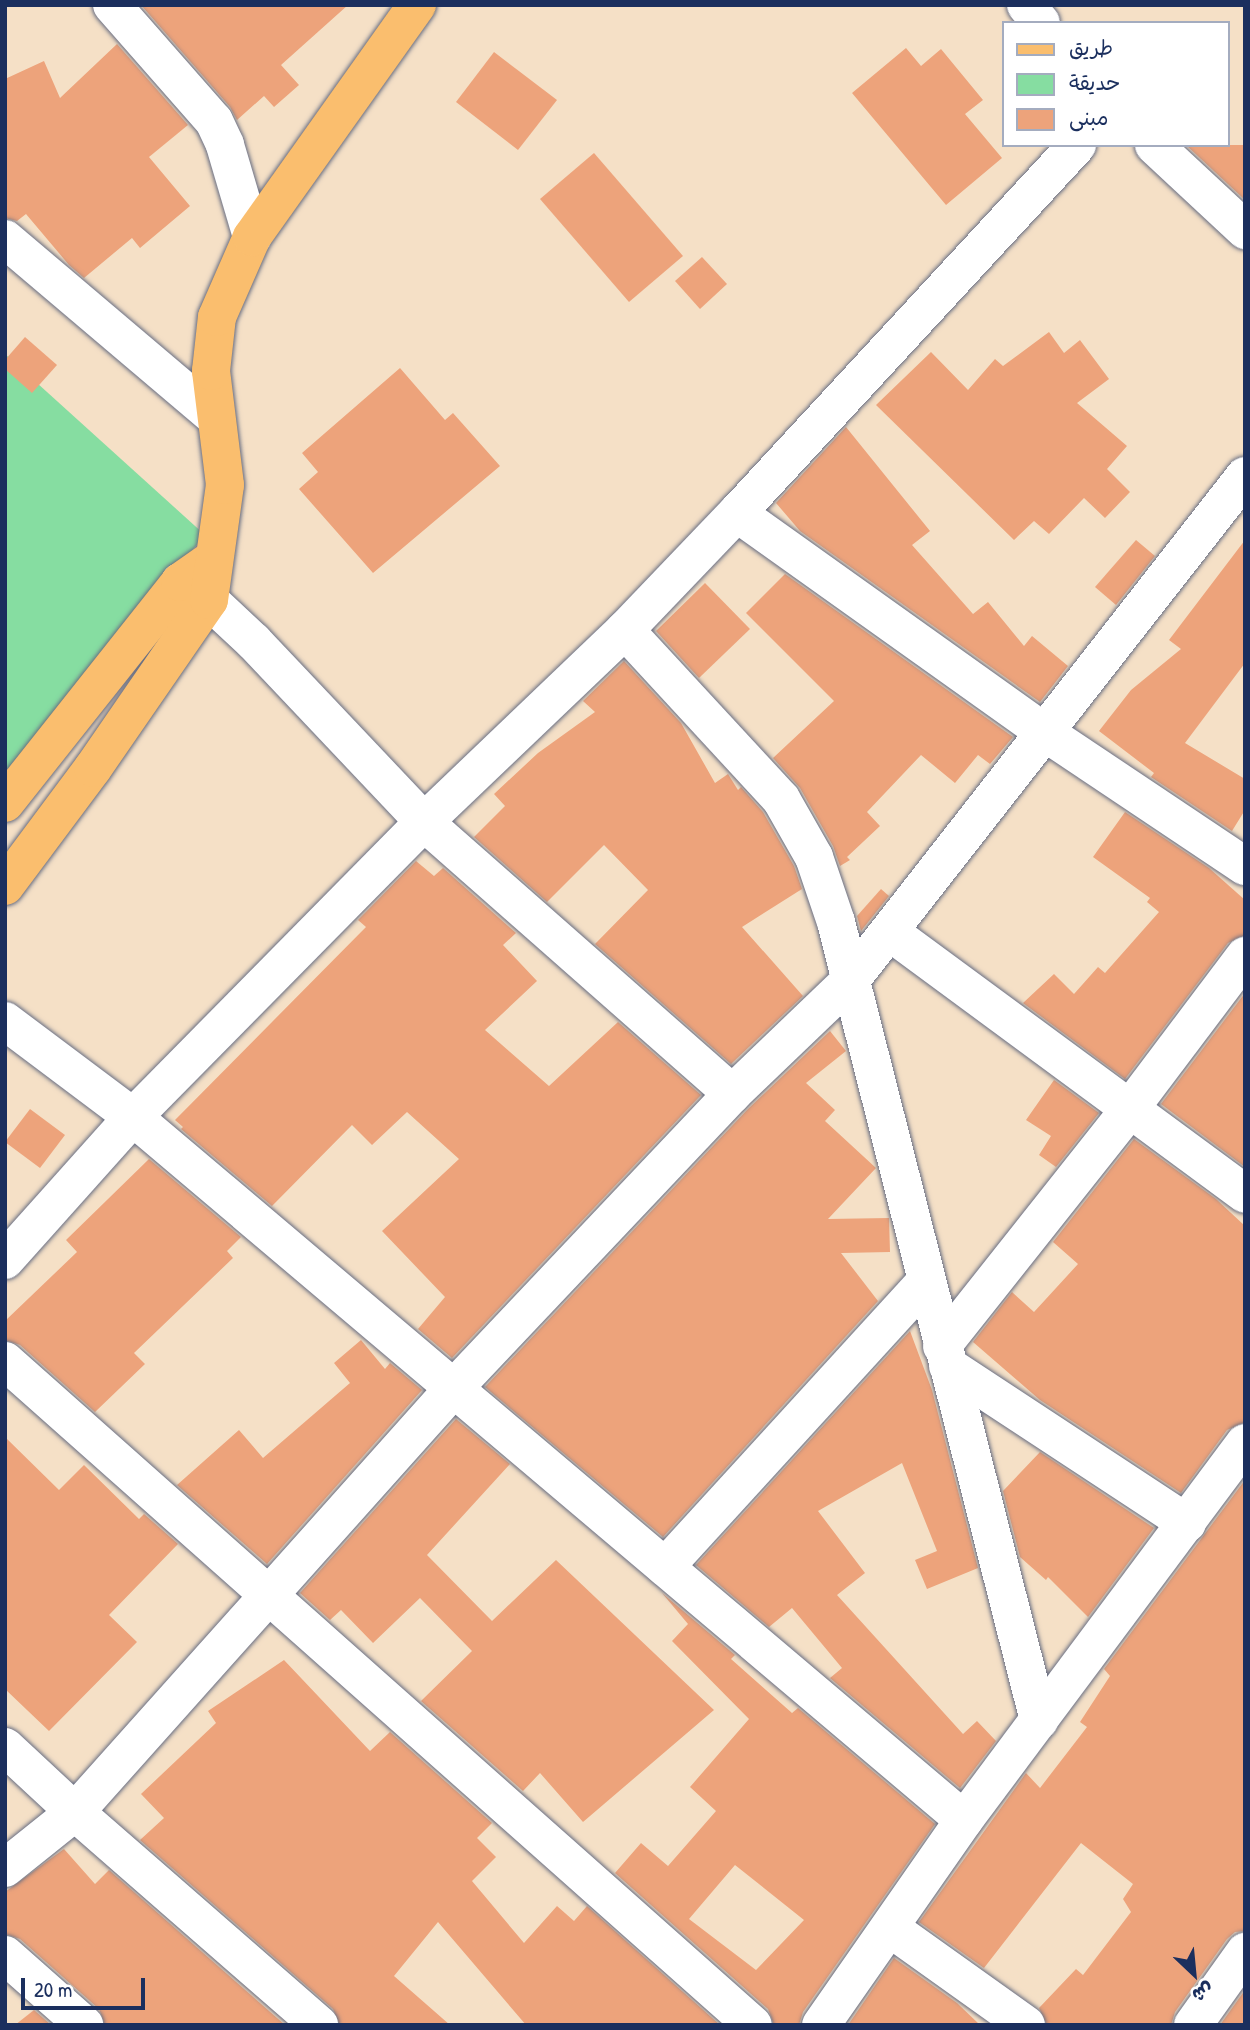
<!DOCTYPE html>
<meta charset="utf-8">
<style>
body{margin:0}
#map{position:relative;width:1250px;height:2030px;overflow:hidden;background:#f5e0c6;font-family:"Patrick Hand","Playpen Sans Arabic",sans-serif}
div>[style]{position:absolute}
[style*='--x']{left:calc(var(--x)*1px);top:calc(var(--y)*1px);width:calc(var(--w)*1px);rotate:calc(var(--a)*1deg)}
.green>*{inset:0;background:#86dda1}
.building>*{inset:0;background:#eda37b}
.roads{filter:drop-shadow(0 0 2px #676d82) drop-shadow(0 0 2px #676d82)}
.minor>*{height:38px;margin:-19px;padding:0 19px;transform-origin:19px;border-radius:19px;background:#fff}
.major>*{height:38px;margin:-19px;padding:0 19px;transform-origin:19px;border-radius:19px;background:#fabe6e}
span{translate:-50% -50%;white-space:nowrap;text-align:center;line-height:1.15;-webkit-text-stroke:6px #fff;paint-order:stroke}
.frame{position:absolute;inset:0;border:7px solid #1b2f5e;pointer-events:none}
.legend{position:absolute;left:1002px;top:21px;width:228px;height:126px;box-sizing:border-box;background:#fff;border:2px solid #a4acbf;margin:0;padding:9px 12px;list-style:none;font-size:21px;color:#1b2f5e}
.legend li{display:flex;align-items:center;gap:14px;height:35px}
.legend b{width:35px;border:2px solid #a4acbf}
.north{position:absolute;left:1159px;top:1939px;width:70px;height:70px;-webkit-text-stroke:5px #fff;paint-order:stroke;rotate:154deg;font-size:19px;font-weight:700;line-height:28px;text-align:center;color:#1b2f5e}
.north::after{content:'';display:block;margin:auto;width:24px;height:32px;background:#1b2f5e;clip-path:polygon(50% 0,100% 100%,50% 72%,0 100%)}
.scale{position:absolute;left:21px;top:1978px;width:124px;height:32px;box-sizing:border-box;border:4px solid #1b2f5e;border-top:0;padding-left:9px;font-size:21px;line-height:24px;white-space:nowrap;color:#1b2f5e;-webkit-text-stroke:5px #fff;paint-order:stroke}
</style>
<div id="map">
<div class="green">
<i style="clip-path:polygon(5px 354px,205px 535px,5px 772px)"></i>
</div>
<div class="building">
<i style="clip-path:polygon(141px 5px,348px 5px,281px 65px,299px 85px,274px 107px,264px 96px,237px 120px,230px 107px)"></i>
<i style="clip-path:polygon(117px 44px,188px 125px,149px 157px,190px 206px,140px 248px,132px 238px,84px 278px,69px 265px,26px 214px,17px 221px,5px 218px,5px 79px,44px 61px,60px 98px)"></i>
<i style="clip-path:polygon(906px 48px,921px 66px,941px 49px,983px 100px,965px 114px,1002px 158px,946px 205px,852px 93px)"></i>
<i style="clip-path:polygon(494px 52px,557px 100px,518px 150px,456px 102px)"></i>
<i style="clip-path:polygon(1186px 145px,1245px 145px,1245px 200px)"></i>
<i style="clip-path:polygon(594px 153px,683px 256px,629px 302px,540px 199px)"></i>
<i style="clip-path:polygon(702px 257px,727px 284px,700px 309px,675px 281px)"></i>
<i style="clip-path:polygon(1049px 332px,1064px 353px,1080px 340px,1109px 379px,1077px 403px,1127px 446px,1107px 469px,1130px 492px,1105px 518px,1084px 498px,1049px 534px,1034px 521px,1014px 540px,876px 405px,931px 352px,968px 390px,995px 359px,1003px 366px)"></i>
<i style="clip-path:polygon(25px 337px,57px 365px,32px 393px,5px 369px,5px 360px)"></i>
<i style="clip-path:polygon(400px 368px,445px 420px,453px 413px,500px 466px,373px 573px,299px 489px,318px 472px,302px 453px)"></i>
<i style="clip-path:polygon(846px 427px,930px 531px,912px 545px,973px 614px,988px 602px,1024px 646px,1032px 636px,1068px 666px,1040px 702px,800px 531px,776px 503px)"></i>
<i style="clip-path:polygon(1136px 540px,1155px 556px,1116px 605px,1095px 587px)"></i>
<i style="clip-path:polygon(1245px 540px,1245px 663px,1185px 743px,1245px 779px,1245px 810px,1232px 831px,1151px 777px,1154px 773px,1099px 731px,1131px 690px,1181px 649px,1169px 640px)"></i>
<i style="clip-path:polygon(785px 574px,1013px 737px,990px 764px,978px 755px,955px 783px,921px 755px,867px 812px,880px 826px,847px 857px,850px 860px,840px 866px,833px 846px,800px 788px,773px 758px,834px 701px,746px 613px)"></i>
<i style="clip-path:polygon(705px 583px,750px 629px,699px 678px,656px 631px)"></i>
<i style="clip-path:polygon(624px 661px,681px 723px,715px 783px,728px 774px,738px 790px,741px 787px,763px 812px,794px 866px,802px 889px,742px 927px,803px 996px,731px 1064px,595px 944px,648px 890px,604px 845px,547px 902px,474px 837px,505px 806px,494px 794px,538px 753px,595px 712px,583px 701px)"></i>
<i style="clip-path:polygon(1125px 812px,1209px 868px,1245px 900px,1245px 935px,1228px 943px,1125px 1079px,1023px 1003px,1054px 974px,1074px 994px,1098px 967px,1105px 973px,1159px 912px,1147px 902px,1150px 898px,1093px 857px)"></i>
<i style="clip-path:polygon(416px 861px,434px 876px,443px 868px,516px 933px,503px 945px,537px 981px,485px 1030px,549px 1086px,618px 1022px,701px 1095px,452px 1358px,418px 1329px,445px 1297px,382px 1231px,459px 1159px,407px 1112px,372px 1145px,352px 1125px,272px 1206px,181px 1129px,183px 1127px,175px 1120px,366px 927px,358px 920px)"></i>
<i style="clip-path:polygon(881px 889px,889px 896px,861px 931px,857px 916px)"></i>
<i style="clip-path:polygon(1245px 993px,1245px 1167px,1161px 1104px)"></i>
<i style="clip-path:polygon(830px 1031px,846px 1051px,806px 1083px,835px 1110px,825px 1121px,876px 1168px,828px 1219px,889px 1218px,890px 1252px,841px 1253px,878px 1301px,663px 1537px,485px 1387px,748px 1109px)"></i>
<i style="clip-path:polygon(1054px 1080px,1099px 1113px,1056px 1167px,1039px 1155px,1051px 1136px,1026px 1120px)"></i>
<i style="clip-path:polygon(30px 1109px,65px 1135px,40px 1168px,5px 1142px)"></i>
<i style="clip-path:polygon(1134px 1139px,1216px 1199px,1245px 1226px,1245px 1422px,1227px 1430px,1181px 1493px,1040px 1400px,973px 1342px,1012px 1292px,1034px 1312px,1078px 1264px,1053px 1242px)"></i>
<i style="clip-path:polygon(149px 1159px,241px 1237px,227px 1251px,233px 1258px,134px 1353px,145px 1364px,95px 1412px,20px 1345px,5px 1340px,5px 1321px,77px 1252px,66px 1240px)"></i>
<i style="clip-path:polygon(910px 1331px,932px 1390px,978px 1568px,927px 1589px,915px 1560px,937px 1551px,902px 1463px,818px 1511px,865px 1573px,837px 1595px,963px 1734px,977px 1721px,996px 1741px,960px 1788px,830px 1678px,842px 1668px,792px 1608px,769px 1627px,696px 1565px)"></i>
<i style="clip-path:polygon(361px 1340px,385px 1369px,390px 1363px,422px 1390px,267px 1564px,177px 1485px,239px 1430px,263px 1458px,350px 1383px,334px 1363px)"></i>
<i style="clip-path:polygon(456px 1419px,510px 1464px,427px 1555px,492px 1621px,556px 1560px,714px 1710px,583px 1822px,540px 1773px,523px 1791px,421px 1701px,472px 1651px,420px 1598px,373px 1643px,341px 1610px,330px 1620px,300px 1593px)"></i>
<i style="clip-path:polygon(5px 1437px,59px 1490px,84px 1465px,139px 1519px,144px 1514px,178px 1544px,109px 1615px,137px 1642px,49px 1731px,5px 1689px)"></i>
<i style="clip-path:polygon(1040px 1452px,1154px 1528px,1088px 1617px,1048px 1577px,1046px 1580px,1020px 1557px,1003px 1491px)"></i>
<i style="clip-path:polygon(1245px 1480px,1245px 1931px,1235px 1932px,1227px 1939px,1175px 2012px,1171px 2025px,1047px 2025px,1039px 2008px,1076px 1969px,1083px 1975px,1131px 1912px,1123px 1899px,1133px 1884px,1081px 1843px,984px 1968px,919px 1922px,1026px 1773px,1040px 1788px,1087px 1727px,1080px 1722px,1110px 1676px,1104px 1669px)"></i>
<i style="clip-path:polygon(evenodd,662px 1593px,735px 1655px,731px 1659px,792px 1713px,798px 1708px,935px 1824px,803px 2012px,799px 2025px,774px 2025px,768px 2009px,615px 1873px,641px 1843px,668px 1866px,716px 1811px,690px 1787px,749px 1719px,672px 1641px,688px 1624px,662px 1593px,735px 1865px,804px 1920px,756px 1970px,689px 1919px,735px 1865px)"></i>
<i style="clip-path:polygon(284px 1660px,370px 1751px,390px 1732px,492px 1823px,477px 1838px,496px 1857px,472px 1881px,524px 1943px,557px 1906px,574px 1921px,587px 1906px,720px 2025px,526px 2025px,438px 1922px,394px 1976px,450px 2025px,340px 2025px,333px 2009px,140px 1840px,164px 1818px,141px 1794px,216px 1723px,208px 1711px)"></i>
<i style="clip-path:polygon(64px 1849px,95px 1884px,109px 1870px,285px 2025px,105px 2025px,99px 2009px,20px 1939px,5px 1934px,5px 1892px)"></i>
<i style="clip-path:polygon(894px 1958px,957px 2003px,980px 2025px,848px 2025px)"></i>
<i style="clip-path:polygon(1245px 1990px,1245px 2025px,1220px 2025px)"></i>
<i style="clip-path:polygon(34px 2010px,51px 2025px,15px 2025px)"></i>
</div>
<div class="roads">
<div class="minor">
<i style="--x:112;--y:5;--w:154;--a:48.7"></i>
<i style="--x:214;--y:121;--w:26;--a:65"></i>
<i style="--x:225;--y:145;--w:96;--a:73.6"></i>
<i style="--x:1026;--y:5;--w:23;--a:50"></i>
<i style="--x:1154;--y:145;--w:125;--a:43"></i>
<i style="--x:5;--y:239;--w:274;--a:40.3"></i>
<i style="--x:737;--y:513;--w:376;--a:35.5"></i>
<i style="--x:1043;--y:731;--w:243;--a:33.8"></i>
<i style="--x:180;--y:582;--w:34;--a:32"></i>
<i style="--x:209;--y:600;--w:62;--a:43"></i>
<i style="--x:254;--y:642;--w:248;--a:46.6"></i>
<i style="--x:424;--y:822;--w:411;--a:41.4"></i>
<i style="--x:625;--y:630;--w:230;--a:47.3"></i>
<i style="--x:781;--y:799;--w:67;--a:60.4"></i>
<i style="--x:814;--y:857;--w:69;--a:71.3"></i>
<i style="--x:836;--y:922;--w:824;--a:75.74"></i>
<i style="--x:890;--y:932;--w:441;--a:36.4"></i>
<i style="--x:5;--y:1021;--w:160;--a:36.9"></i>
<i style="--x:133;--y:1117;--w:1088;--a:40.23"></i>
<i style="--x:5;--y:1260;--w:192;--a:-48.2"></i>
<i style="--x:133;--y:1117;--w:414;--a:-45.4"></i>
<i style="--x:424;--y:822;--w:278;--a:-43.7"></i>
<i style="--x:625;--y:630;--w:162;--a:-46.3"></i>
<i style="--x:737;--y:513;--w:501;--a:-47.26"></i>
<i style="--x:942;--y:1346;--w:301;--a:-51.6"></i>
<i style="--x:1129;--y:1110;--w:193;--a:-53"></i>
<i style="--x:5;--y:1361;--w:1000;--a:41.6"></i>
<i style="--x:948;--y:1366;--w:286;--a:33.3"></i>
<i style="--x:665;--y:1567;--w:387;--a:-47.6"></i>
<i style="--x:5;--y:1747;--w:96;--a:42.9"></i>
<i style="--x:75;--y:1812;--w:324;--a:41.1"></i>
<i style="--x:5;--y:1868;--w:90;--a:-38.7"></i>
<i style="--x:75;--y:1812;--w:569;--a:-48.21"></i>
<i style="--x:454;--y:1388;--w:405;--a:-46.6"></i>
<i style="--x:732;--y:1094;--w:163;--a:-43.8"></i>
<i style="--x:850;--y:981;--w:641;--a:-51.97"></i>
<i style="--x:890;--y:1928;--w:167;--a:35.5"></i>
<i style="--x:5;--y:1955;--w:106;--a:41.5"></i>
<i style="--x:821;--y:2025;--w:250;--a:-55.1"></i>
<i style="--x:964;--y:1820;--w:470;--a:-53.3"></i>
<i style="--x:1193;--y:2025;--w:90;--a:-54.5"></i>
</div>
<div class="major">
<i style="--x:5;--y:803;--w:282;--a:-51.6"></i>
<i style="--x:180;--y:582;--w:40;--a:-34.9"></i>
<i style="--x:5;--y:886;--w:147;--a:-53.3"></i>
<i style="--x:93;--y:768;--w:204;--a:-55.4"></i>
<i style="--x:209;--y:600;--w:116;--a:-82.1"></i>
<i style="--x:225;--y:485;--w:115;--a:-97"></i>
<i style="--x:211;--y:371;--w:54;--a:-83.7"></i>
<i style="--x:217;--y:317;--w:87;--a:-66.4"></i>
<i style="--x:252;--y:237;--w:285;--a:-54.6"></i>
</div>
</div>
<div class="frame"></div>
<ul class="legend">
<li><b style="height:9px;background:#fabe6e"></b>طريق</li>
<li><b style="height:19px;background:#86dda1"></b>حديقة</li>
<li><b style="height:19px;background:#eda37b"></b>مبنى</li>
</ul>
<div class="north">ش</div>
<div class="scale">20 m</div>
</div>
